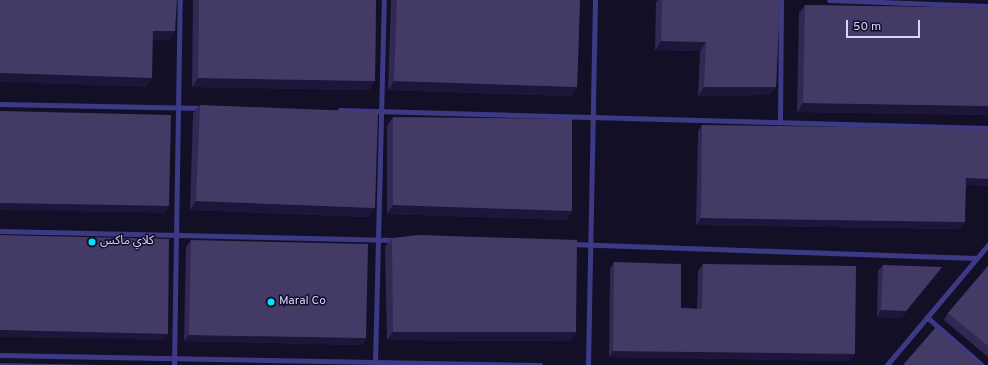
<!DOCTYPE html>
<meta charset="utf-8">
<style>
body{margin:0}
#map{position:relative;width:988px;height:365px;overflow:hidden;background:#130f26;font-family:Overpass,"Noto Sans Arabic",sans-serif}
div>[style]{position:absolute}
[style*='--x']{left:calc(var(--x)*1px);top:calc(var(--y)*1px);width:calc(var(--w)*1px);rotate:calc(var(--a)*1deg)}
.lane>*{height:4.5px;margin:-2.25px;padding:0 2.25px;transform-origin:2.25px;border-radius:2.25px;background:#3d3a85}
.wall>*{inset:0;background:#312854}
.shaded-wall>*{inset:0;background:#1d163a}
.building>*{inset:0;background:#433a66}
.dots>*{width:11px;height:11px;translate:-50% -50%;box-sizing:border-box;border:2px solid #130f26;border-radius:50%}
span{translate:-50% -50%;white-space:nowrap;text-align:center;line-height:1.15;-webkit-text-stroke:3px #130f26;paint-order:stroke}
.poi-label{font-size:12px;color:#d9d4ff}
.left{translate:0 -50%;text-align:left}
.scale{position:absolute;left:846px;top:20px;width:74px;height:18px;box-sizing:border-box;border:2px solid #d9d4ff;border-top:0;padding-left:5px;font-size:12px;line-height:14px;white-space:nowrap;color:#d9d4ff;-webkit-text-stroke:3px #130f26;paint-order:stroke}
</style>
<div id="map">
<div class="lane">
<i style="--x:829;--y:0;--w:159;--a:2.2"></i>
<i style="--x:0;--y:104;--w:203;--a:1.1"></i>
<i style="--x:340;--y:110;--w:648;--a:1.59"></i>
<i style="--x:780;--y:121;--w:121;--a:-89.5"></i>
<i style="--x:0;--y:231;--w:395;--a:1.3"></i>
<i style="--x:572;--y:244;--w:404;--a:2"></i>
<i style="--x:927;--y:317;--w:73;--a:41.1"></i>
<i style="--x:0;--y:355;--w:540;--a:1.06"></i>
<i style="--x:375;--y:363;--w:363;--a:-88.6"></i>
<i style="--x:174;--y:365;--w:365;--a:-89.1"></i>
<i style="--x:588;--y:365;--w:365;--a:-88.9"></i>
<i style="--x:887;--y:365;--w:157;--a:-49.9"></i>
</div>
<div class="wall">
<i style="clip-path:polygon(193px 0,376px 0,375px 81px,369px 90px,192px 87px)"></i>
<i style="clip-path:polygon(391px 0,580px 0,577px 87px,571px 96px,388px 90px)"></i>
<i style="clip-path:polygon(658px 0,780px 0,776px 87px,769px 95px,698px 96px,700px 51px,655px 50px,656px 2px)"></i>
<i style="clip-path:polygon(805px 5px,988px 8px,988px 115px,797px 112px,799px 13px)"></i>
<i style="clip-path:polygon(200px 105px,375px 208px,369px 217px,190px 210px,193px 113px)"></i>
<i style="clip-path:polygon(393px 117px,572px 211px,566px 220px,387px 214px,387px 126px)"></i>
<i style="clip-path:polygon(702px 125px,966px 185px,960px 229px,696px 225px,698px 131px)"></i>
<i style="clip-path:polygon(392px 238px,576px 332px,570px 341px,387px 340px,385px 247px)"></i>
<i style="clip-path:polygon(191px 240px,366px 338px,362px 345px,184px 341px,186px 247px)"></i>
<i style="clip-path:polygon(614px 262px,681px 308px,697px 309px,698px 271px,703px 264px,850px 361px,609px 357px,610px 269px)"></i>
<i style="clip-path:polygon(883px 265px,938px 273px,901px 318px,877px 317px,878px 271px)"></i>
<i style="clip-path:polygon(988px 266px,988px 357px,944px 320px,948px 313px)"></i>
</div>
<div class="shaded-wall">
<i style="clip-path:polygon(153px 31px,175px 31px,169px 40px,146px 40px)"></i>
<i style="clip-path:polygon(661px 41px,706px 42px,700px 51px,655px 50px)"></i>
<i style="clip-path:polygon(0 73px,152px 78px,146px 87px,0 82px)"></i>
<i style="clip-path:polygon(198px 78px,375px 81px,369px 90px,192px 87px)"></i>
<i style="clip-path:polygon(394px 81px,577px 87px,571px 96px,388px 90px)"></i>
<i style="clip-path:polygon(704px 87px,776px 87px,769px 95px,698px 96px)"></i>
<i style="clip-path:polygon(803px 103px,988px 106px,988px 115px,797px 112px)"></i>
<i style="clip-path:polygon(966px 178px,988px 179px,988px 186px,961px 185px)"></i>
<i style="clip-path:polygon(196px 201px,375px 208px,369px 217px,190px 210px)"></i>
<i style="clip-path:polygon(0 203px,169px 206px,165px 213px,0 210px)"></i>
<i style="clip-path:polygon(393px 205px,572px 211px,566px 220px,387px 214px)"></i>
<i style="clip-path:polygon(701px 218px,965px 222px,960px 229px,696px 225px)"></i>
<i style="clip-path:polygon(942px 267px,938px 273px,901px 318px,877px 317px,881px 310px)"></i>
<i style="clip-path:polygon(0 330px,168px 334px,163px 340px,0 337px)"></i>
<i style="clip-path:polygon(393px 332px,576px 332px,570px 341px,387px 340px)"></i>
<i style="clip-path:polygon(189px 335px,366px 338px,362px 345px,184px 341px)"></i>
<i style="clip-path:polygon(613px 351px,855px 354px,850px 361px,609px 357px)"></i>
</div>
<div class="building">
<i style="clip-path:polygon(0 0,177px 0,175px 31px,153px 31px,152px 78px,0 73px)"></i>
<i style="clip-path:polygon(199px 0,376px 0,375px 81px,198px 78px)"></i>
<i style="clip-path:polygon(397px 0,580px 0,577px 87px,394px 81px)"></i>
<i style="clip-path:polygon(662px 0,780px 0,776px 87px,704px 87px,706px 42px,661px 41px)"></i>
<i style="clip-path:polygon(805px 5px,988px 8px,988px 106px,803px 103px)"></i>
<i style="clip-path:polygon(200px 105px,378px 112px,375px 208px,196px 201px)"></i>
<i style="clip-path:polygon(0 111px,171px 115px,169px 206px,0 203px)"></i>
<i style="clip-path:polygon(393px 117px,572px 119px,572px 211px,393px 205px)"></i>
<i style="clip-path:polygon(702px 125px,988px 129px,988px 179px,966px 178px,965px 222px,701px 218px)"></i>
<i style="clip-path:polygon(0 235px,169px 239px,168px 334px,0 330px)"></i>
<i style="clip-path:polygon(418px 235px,577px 240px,576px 332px,393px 332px,392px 238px)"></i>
<i style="clip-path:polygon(191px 240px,368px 244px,366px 338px,189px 335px)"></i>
<i style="clip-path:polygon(614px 262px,681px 264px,681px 308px,702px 309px,703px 264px,856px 266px,855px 354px,613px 351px)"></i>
<i style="clip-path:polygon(883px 265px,942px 267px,906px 311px,881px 310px)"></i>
<i style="clip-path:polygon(988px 266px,988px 346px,948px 313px)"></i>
<i style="clip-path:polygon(936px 327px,981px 365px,903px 365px)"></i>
<i style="clip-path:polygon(0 363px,103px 365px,0 365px)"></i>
</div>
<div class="dots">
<i style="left:92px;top:242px;background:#00e5ff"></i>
<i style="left:271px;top:302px;background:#00e5ff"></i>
</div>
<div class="poi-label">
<span class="left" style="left:100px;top:242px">كلاي ماكس</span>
<span class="left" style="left:279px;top:302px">Maral Co</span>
</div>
<div class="scale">50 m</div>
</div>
